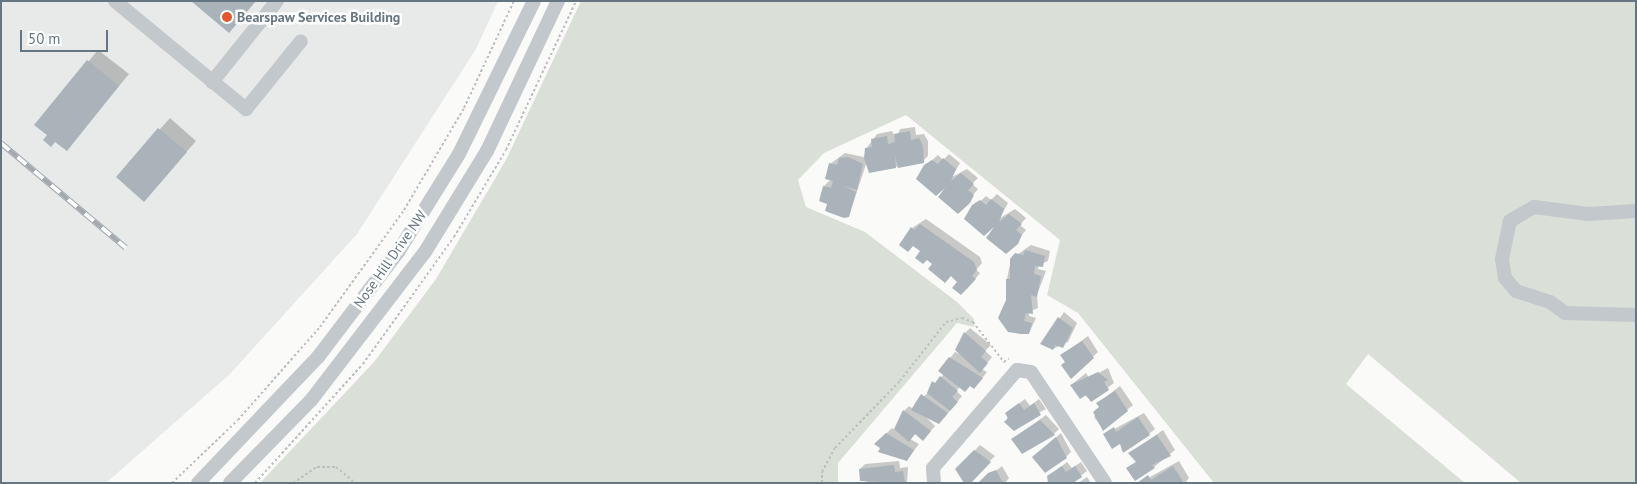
<!DOCTYPE html>
<style>
body{margin:0}
#map{position:relative;width:1637px;height:484px;overflow:hidden;background:#fafaf8;font-family:"PT Sans",sans-serif}
div>[style]{position:absolute}
[style*='--x']{left:calc(var(--x)*1px);top:calc(var(--y)*1px);width:calc(var(--w)*1px);rotate:calc(var(--a)*1deg)}
.built>*{inset:0;background:#e8e9e9}
.green>*{inset:0;background:#dadfd7}
.shadow>*{inset:0;background:#0003}
.building>*{inset:0;background:#aab3b9}
.path>*{height:2px;margin-top:-1px;transform-origin:0;background:repeating-linear-gradient(90deg,#bbbfc2 0 2.5px,transparent 0 5px)}
.minor>*{height:14px;margin:-7px;padding:0 7px;transform-origin:7px;border-radius:7px;background:#c3c8cc}
.rail>*{height:5.5px;margin-top:-2.75px;transform-origin:0;background:repeating-linear-gradient(90deg,#fff 0 11px,#a2aab0 0 22px);box-sizing:border-box;border-block:1px solid #a2aab0}
.dots>*{width:14px;height:14px;translate:-50% -50%;box-sizing:border-box;border:2px solid #fff;border-radius:50%}
span{translate:-50% -50%;white-space:nowrap;text-align:center;line-height:1.15;-webkit-text-stroke:5px #fff;paint-order:stroke}
.poi-label{font-size:14px;color:#657683;font-weight:700}
.left{translate:0 -50%;text-align:left}
.street-label{font-size:14px;color:#657683}
.frame{position:absolute;inset:0;border:2px solid #657683;pointer-events:none}
.scale{position:absolute;left:20px;top:30px;width:88px;height:22px;box-sizing:border-box;border:2px solid #657683;border-top:0;padding-left:6px;font-size:15px;line-height:18px;white-space:nowrap;color:#657683;-webkit-text-stroke:4px #fff;paint-order:stroke}
</style>
<div id="map">
<div class="built">
<i style="clip-path:polygon(1px 1px,498px 1px,476px 49px,357px 234px,230px 374px,106px 483px,1px 483px)"></i>
</div>
<div class="green">
<i style="clip-path:polygon(581px 1px,1636px 1px,1636px 483px,1521px 483px,1368px 354px,1346px 384px,1465px 483px,1214px 483px,1078px 313px,1047px 295px,1060px 240px,906px 115px,824px 153px,798px 180px,806px 207px,865px 232px,957px 302px,974px 319px,974px 327px,957px 323px,838px 463px,838px 483px,260px 483px,374px 362px,436px 279px,506px 160px)"></i>
</div>
<div class="shadow">
<i style="clip-path:polygon(98px 50px,129px 74px,67px 149px,36px 125px)"></i>
<i style="clip-path:polygon(170px 118px,196px 141px,154px 189px,117px 177px)"></i>
<i style="clip-path:polygon(915px 127px,916px 135px,924px 134px,928px 141px,928px 156px,923px 161px,895px 167px,866px 149px,877px 134px,892px 131px,896px 139px,900px 129px)"></i>
<i style="clip-path:polygon(845px 153px,868px 158px,849px 216px,829px 203px,824px 186px,831px 179px,830px 164px)"></i>
<i style="clip-path:polygon(949px 154px,960px 163px,952px 177px,967px 169px,978px 178px,972px 184px,978px 189px,963px 207px,939px 197px,946px 185px,925px 166px,938px 155px,943px 160px)"></i>
<i style="clip-path:polygon(997px 194px,1008px 203px,1000px 218px,1015px 209px,1026px 218px,1020px 225px,1026px 230px,1011px 248px,999px 223px,966px 215px,986px 196px,991px 200px)"></i>
<i style="clip-path:polygon(926px 219px,980px 257px,982px 263px,976px 270px,980px 273px,967px 289px,921px 251px,912px 228px)"></i>
<i style="clip-path:polygon(1031px 245px,1050px 251px,1048px 261px,1039px 265px,1038px 269px,1046px 271px,1037px 295px,1038px 308px,1029px 312px,1029px 316px,1036px 318px,1029px 333px,1007px 300px,1007px 279px,1011px 259px)"></i>
<i style="clip-path:polygon(1064px 312px,1077px 323px,1068px 342px,1053px 349px,1042px 344px)"></i>
<i style="clip-path:polygon(970px 328px,991px 345px,985px 351px,992px 357px,982px 369px,987px 372px,979px 382px,960px 387px,956px 391px,962px 396px,944px 418px,924px 415px,935px 426px,928px 434px,916px 433px,910px 439px,919px 444px,907px 460px,880px 452px,882px 448px,876px 444px,892px 428px,895px 430px,904px 411px,909px 406px,913px 409px,944px 374px,940px 370px,955px 352px,962px 355px,965px 333px)"></i>
<i style="clip-path:polygon(1088px 336px,1098px 352px,1071px 377px,1062px 355px)"></i>
<i style="clip-path:polygon(1108px 368px,1114px 383px,1091px 400px,1071px 385px,1086px 373px,1089px 378px)"></i>
<i style="clip-path:polygon(1120px 386px,1133px 405px,1103px 429px,1094px 417px,1101px 407px,1098px 403px)"></i>
<i style="clip-path:polygon(1025px 399px,1030px 406px,1039px 399px,1046px 409px,1010px 427px,1006px 413px)"></i>
<i style="clip-path:polygon(1144px 413px,1155px 429px,1149px 434px,1120px 442px,1105px 434px)"></i>
<i style="clip-path:polygon(1046px 415px,1059px 429px,1054px 434px,1013px 439px)"></i>
<i style="clip-path:polygon(1163px 430px,1175px 450px,1154px 467px,1128px 468px,1137px 461px,1130px 453px)"></i>
<i style="clip-path:polygon(1061px 433px,1071px 452px,1066px 457px,1039px 452px)"></i>
<i style="clip-path:polygon(980px 445px,995px 456px,966px 483px,957px 469px)"></i>
<i style="clip-path:polygon(899px 461px,900px 468px,908px 467px,907px 483px,867px 483px,860px 469px,865px 464px)"></i>
<i style="clip-path:polygon(1179px 461px,1189px 478px,1185px 483px,1139px 483px)"></i>
<i style="clip-path:polygon(1067px 462px,1072px 468px,1081px 462px,1087px 471px,1071px 483px,1049px 476px)"></i>
<i style="clip-path:polygon(1002px 466px,1009px 478px,1005px 483px,981px 483px)"></i>
<i style="clip-path:polygon(1087px 477px,1091px 483px,1078px 483px)"></i>
</div>
<div class="building">
<i style="clip-path:polygon(191px 1px,256px 1px,229px 33px)"></i>
<i style="clip-path:polygon(87px 60px,119px 86px,67px 151px,55px 142px,51px 147px,43px 140px,47px 135px,34px 125px)"></i>
<i style="clip-path:polygon(158px 128px,187px 152px,144px 202px,116px 177px)"></i>
<i style="clip-path:polygon(910px 131px,911px 140px,919px 138px,923px 146px,924px 163px,898px 168px,895px 155px,896px 168px,869px 173px,864px 158px,865px 148px,872px 147px,871px 139px,887px 136px,888px 144px,895px 142px,894px 134px)"></i>
<i style="clip-path:polygon(848px 157px,863px 164px,857px 190px,844px 186px,856px 192px,849px 217px,844px 218px,825px 211px,827px 204px,819px 201px,823px 186px,831px 188px,833px 181px,825px 179px,829px 163px,837px 165px,839px 158px)"></i>
<i style="clip-path:polygon(943px 158px,956px 169px,951px 181px,961px 173px,974px 184px,968px 190px,974px 195px,970px 203px,958px 214px,938px 197px,946px 187px,936px 196px,916px 179px,924px 165px,932px 160px,938px 164px)"></i>
<i style="clip-path:polygon(991px 199px,1004px 209px,999px 222px,1009px 214px,1022px 224px,1016px 230px,1022px 235px,1018px 244px,1006px 254px,986px 238px,994px 227px,984px 236px,964px 219px,972px 205px,980px 200px,986px 205px)"></i>
<i style="clip-path:polygon(920px 224px,974px 262px,977px 270px,972px 276px,976px 279px,961px 295px,952px 288px,957px 282px,951px 276px,945px 283px,928px 269px,932px 264px,927px 260px,923px 264px,915px 258px,920px 251px,913px 246px,908px 252px,899px 245px,911px 227px,914px 230px)"></i>
<i style="clip-path:polygon(1025px 250px,1045px 256px,1043px 267px,1035px 266px,1034px 274px,1041px 276px,1037px 297px,1031px 295px,1033px 314px,1026px 313px,1024px 321px,1032px 323px,1029px 334px,1021px 334px,1008px 332px,998px 318px,1006px 300px,1006px 279px,1010px 279px,1010px 259px,1015px 253px,1023px 255px)"></i>
<i style="clip-path:polygon(1058px 317px,1073px 328px,1063px 348px,1055px 345px,1053px 350px,1040px 344px)"></i>
<i style="clip-path:polygon(964px 332px,986px 351px,981px 357px,988px 363px,980px 373px,955px 350px)"></i>
<i style="clip-path:polygon(1082px 341px,1094px 358px,1071px 379px,1061px 365px,1065px 362px,1060px 355px)"></i>
<i style="clip-path:polygon(949px 357px,983px 378px,974px 389px,970px 386px,965px 392px,938px 371px)"></i>
<i style="clip-path:polygon(1098px 372px,1108px 380px,1104px 382px,1109px 390px,1091px 402px,1086px 395px,1080px 399px,1070px 385px)"></i>
<i style="clip-path:polygon(940px 376px,958px 391px,952px 397px,958px 402px,950px 411px,927px 393px,932px 381px,935px 383px)"></i>
<i style="clip-path:polygon(1115px 391px,1128px 411px,1103px 431px,1093px 412px,1099px 407px,1096px 403px)"></i>
<i style="clip-path:polygon(921px 394px,948px 413px,939px 424px,911px 410px)"></i>
<i style="clip-path:polygon(1019px 403px,1024px 410px,1034px 403px,1041px 415px,1014px 431px,1004px 422px,1008px 418px,1005px 413px)"></i>
<i style="clip-path:polygon(903px 410px,931px 431px,923px 441px,915px 434px,909px 442px,894px 429px)"></i>
<i style="clip-path:polygon(1138px 417px,1150px 435px,1123px 453px,1120px 444px,1112px 449px,1103px 434px,1114px 427px,1116px 432px)"></i>
<i style="clip-path:polygon(1040px 420px,1055px 435px,1022px 454px,1011px 439px)"></i>
<i style="clip-path:polygon(886px 433px,914px 450px,907px 461px,878px 452px,880px 448px,874px 444px)"></i>
<i style="clip-path:polygon(1157px 435px,1171px 456px,1152px 465px,1155px 468px,1135px 481px,1126px 468px,1136px 462px,1128px 453px)"></i>
<i style="clip-path:polygon(1056px 437px,1067px 458px,1045px 473px,1032px 457px)"></i>
<i style="clip-path:polygon(974px 450px,991px 462px,971px 483px,964px 483px,955px 469px)"></i>
<i style="clip-path:polygon(894px 465px,895px 472px,903px 471px,905px 483px,860px 481px,859px 469px)"></i>
<i style="clip-path:polygon(1062px 466px,1066px 472px,1075px 466px,1082px 477px,1073px 483px,1048px 483px,1047px 476px)"></i>
<i style="clip-path:polygon(1173px 466px,1184px 483px,1137px 483px,1148px 475px,1151px 480px)"></i>
<i style="clip-path:polygon(996px 470px,1003px 483px,978px 483px,988px 473px)"></i>
</div>
<div class="path">
<i style="--x:172;--y:483;--w:91;--a:-43.7"></i>
<i style="--x:238;--y:420;--w:124;--a:-48.6"></i>
<i style="--x:320;--y:327;--w:144;--a:-54.3"></i>
<i style="--x:404;--y:210;--w:118;--a:-59.5"></i>
<i style="--x:464;--y:108;--w:118;--a:-65"></i>
<i style="--x:255;--y:483;--w:161;--a:-47.8"></i>
<i style="--x:363;--y:364;--w:156;--a:-54.4"></i>
<i style="--x:454;--y:237;--w:101;--a:-59.1"></i>
<i style="--x:506;--y:150;--w:165;--a:-64.8"></i>
<i style="--x:293;--y:483;--w:29;--a:-34"></i>
<i style="--x:317;--y:467;--w:19;--a:0"></i>
<i style="--x:336;--y:467;--w:25;--a:40"></i>
<i style="--x:822;--y:483;--w:11;--a:-90"></i>
<i style="--x:822;--y:472;--w:27;--a:-62"></i>
<i style="--x:835;--y:448;--w:93;--a:-45.9"></i>
<i style="--x:900;--y:381;--w:75;--a:-52.1"></i>
<i style="--x:946;--y:322;--w:16;--a:-14"></i>
<i style="--x:962;--y:318;--w:12;--a:20"></i>
<i style="--x:973;--y:322;--w:51;--a:52.2"></i>
<i style="--x:1004;--y:362;--w:6;--a:-39"></i>
</div>
<div class="minor">
<i style="--x:115;--y:1;--w:170;--a:39.5"></i>
<i style="--x:246;--y:109;--w:87;--a:-51"></i>
<i style="--x:212;--y:82;--w:104;--a:-51.3"></i>
<i style="--x:1636;--y:211;--w:48;--a:176.4"></i>
<i style="--x:1588;--y:214;--w:54;--a:-172.6"></i>
<i style="--x:1534;--y:207;--w:28;--a:150"></i>
<i style="--x:1510;--y:221;--w:39;--a:102"></i>
<i style="--x:1502;--y:259;--w:19;--a:81"></i>
<i style="--x:1505;--y:278;--w:17;--a:50"></i>
<i style="--x:1516;--y:291;--w:36;--a:18"></i>
<i style="--x:1550;--y:302;--w:19;--a:36"></i>
<i style="--x:1565;--y:313;--w:71;--a:1.6"></i>
<i style="--x:198;--y:483;--w:174;--a:-46.4"></i>
<i style="--x:318;--y:357;--w:132;--a:-52.7"></i>
<i style="--x:398;--y:252;--w:115;--a:-58.1"></i>
<i style="--x:459;--y:154;--w:170;--a:-63.9"></i>
<i style="--x:230;--y:483;--w:117;--a:-45.7"></i>
<i style="--x:312;--y:399;--w:185;--a:-52.5"></i>
<i style="--x:425;--y:252;--w:119;--a:-58.5"></i>
<i style="--x:487;--y:151;--w:166;--a:-64.7"></i>
<i style="--x:934;--y:483;--w:15;--a:-94"></i>
<i style="--x:933;--y:468;--w:129;--a:-49.4"></i>
<i style="--x:1017;--y:370;--w:14;--a:8"></i>
<i style="--x:1031;--y:372;--w:133;--a:56.3"></i>
</div>
<div class="rail">
<i style="--x:1;--y:143;--w:163;--a:40"></i>
</div>
<div class="dots">
<i style="left:227px;top:17px;background:#e4572e"></i>
</div>
<div class="poi-label">
<span class="left" style="left:237px;top:17px">Bearspaw Services Building</span>
</div>
<div class="street-label">
<span style="left:390px;top:259px;rotate:-55deg">Nose Hill Drive NW</span>
</div>
<div class="frame"></div>
<div class="scale">50 m</div>
</div>
